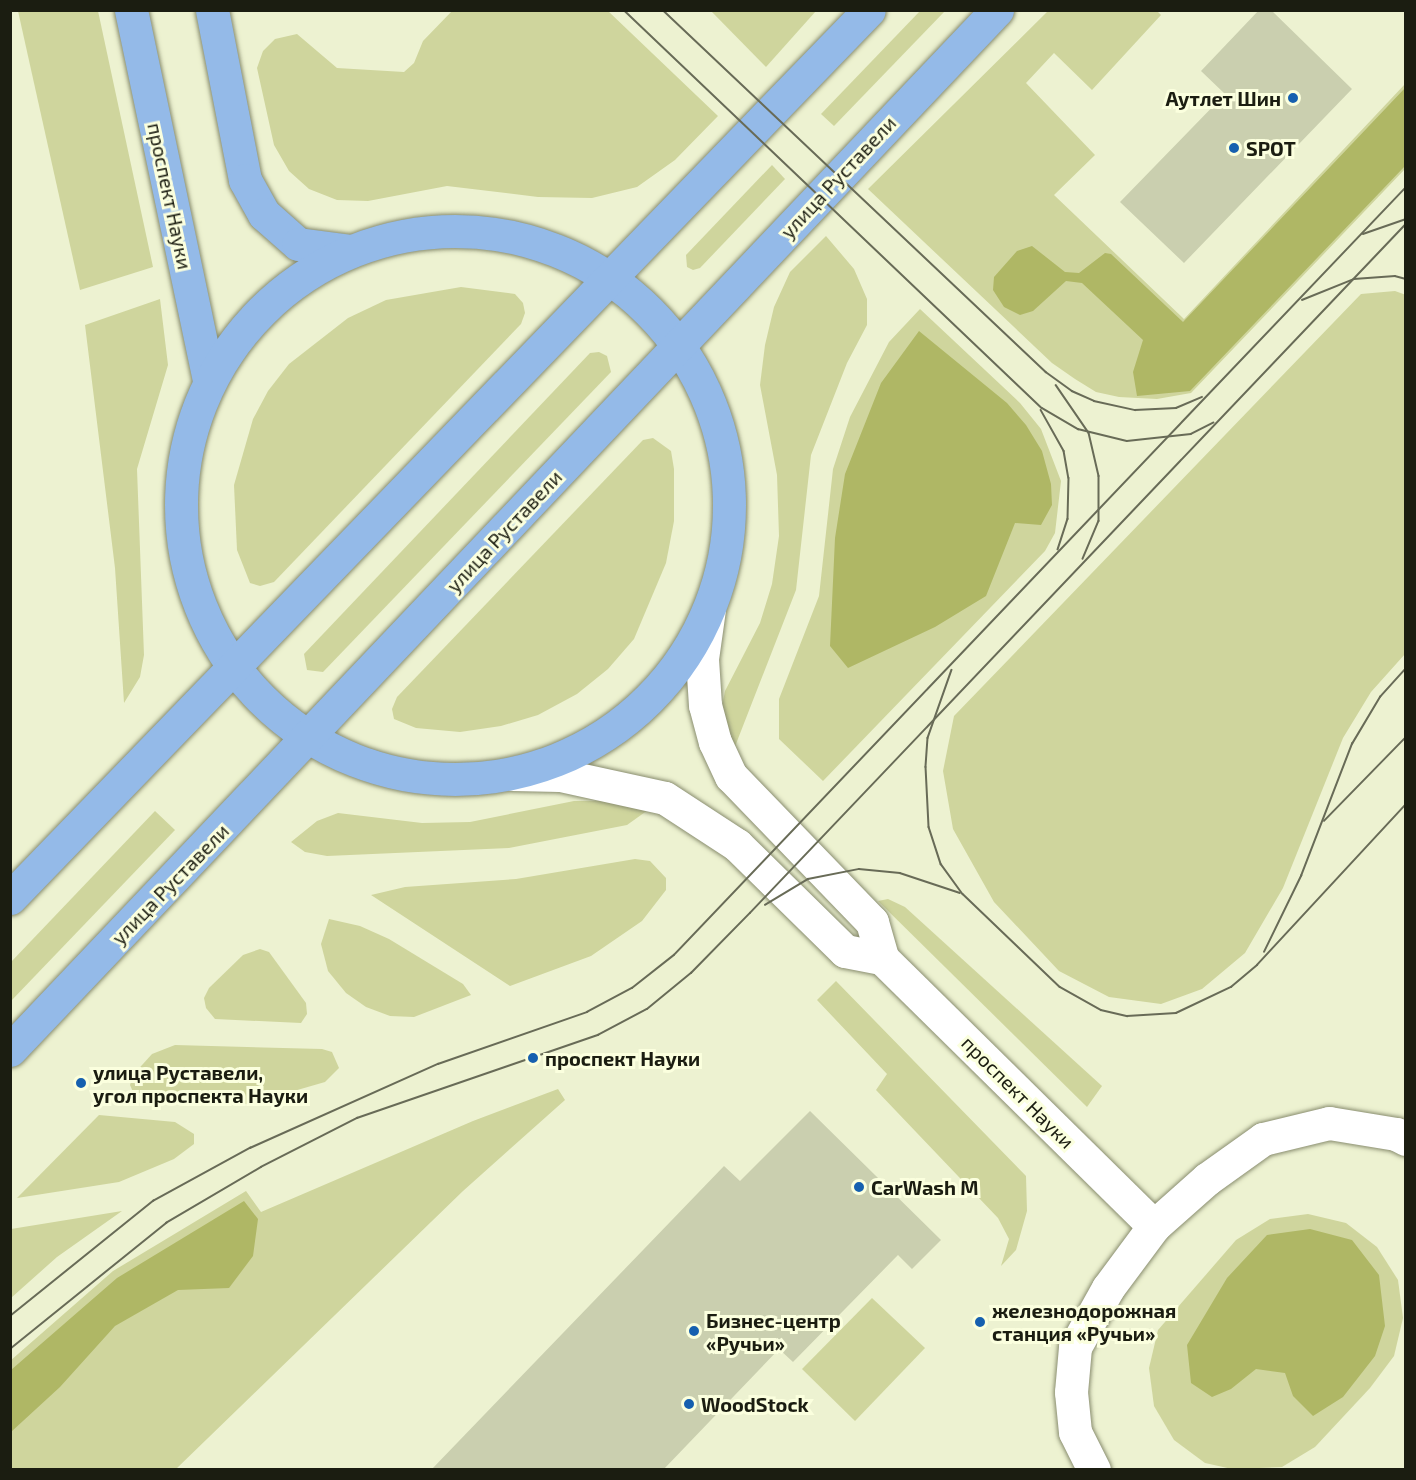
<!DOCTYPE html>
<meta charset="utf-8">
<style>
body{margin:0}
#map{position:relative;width:1416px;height:1480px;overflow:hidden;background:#edf2d1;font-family:"Exo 2",sans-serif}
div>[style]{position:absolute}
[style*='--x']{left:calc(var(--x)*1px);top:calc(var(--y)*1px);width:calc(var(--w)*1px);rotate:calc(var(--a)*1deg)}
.green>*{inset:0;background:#cfd59d}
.forest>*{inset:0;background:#afb765}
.building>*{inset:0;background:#cacfaf}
.roads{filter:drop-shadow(0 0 2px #898d6f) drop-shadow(0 0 2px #898d6f)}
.minor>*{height:33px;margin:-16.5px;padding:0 16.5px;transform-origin:16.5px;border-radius:16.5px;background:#fff}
.major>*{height:33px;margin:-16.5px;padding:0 16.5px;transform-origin:16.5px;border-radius:16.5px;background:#94bae8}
.major>.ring{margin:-16.5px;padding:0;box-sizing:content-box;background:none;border:33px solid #94bae8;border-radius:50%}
.tram>*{height:1.5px;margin:-0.75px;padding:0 0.75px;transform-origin:0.75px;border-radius:0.75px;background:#686b57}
.dots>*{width:16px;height:16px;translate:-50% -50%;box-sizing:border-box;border:3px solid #fbffde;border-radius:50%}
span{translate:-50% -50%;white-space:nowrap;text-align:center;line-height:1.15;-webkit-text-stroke:6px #fbffde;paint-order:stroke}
.poi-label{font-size:20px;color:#1b1d11;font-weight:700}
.right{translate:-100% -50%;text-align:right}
.left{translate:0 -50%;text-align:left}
.street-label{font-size:20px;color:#1b1d11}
.frame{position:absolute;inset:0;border:12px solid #1b1d11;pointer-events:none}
</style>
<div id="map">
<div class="green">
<i style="clip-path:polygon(18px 11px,98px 11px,153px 267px,80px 290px)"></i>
<i style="clip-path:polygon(452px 11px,608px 11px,718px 116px,675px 160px,637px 187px,592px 198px,538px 197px,447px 186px,368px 201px,337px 200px,309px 189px,289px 171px,274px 145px,257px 68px,263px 51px,275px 39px,297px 34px,337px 68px,404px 72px,414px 63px,423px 41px)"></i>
<i style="clip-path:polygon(711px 11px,816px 11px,766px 67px)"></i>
<i style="clip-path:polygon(920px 11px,945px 11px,834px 126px,821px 114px)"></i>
<i style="clip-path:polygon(1048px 11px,1157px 11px,1161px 15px,1092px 90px,1054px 53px,1026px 83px,1095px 155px,1054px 195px,1184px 319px,1405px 84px,1405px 169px,1191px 393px,1157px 399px,1119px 397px,1096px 392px,1075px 379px,1052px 363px,868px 189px)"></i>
<i style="clip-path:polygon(772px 165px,785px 179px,700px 268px,693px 270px,687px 267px,686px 255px)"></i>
<i style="clip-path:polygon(826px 236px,854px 269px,867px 299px,867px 325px,847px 363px,811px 455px,796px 590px,734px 749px,721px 712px,725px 691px,760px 623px,772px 584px,779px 536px,777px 475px,760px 385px,765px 345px,774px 307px,790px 272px)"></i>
<i style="clip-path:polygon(461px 287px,515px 294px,523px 303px,525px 313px,521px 324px,274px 582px,260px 586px,250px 583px,237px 550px,234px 485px,253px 419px,268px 391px,289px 364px,348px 318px,386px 300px)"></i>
<i style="clip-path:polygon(1395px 291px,1406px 295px,1405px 654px,1371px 692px,1343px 738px,1283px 888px,1245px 953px,1202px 989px,1161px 1004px,1109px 997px,1059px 971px,994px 902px,953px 829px,943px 771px,954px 716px,1361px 294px)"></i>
<i style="clip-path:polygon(160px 299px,168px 365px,137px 469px,144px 655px,140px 677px,124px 703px,115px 568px,85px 325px)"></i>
<i style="clip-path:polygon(920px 309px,1020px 403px,1041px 429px,1061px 481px,1055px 533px,1045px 551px,823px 781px,779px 739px,779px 699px,819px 596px,833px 469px,850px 417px,889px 342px)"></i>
<i style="clip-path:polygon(599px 352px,607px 356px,611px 372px,323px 672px,307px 670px,304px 654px,590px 353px)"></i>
<i style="clip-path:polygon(653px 438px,671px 451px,674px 469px,674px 521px,666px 563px,634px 639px,608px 669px,577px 694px,538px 715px,501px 726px,460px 732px,416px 728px,394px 719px,392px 709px,397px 697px,643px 440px)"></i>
<i style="clip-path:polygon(574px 801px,608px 801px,648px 810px,627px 825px,509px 848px,327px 856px,305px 852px,291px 842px,317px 821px,338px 813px,422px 823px,470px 822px)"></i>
<i style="clip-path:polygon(155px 811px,175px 830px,11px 1001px,11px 962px)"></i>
<i style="clip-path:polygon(635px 859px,650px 861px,666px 878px,666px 890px,642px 921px,591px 956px,510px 986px,371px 895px,405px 887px,516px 879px)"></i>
<i style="clip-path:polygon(888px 899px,905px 907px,1102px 1086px,1087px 1107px,878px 901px)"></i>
<i style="clip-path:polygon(329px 919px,360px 926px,389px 939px,463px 984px,471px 995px,414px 1017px,390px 1016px,366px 1007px,346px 993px,328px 971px,321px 944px)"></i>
<i style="clip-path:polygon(260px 949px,269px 952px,306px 1003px,307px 1014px,301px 1023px,215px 1019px,206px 1008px,204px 998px,209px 988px,243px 955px)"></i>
<i style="clip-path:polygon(836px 981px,1026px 1176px,1027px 1211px,1016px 1250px,1001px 1266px,1009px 1239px,998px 1218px,876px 1090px,887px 1074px,817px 1000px)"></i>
<i style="clip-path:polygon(175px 1045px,322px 1049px,332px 1052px,339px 1068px,325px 1082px,249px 1104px,215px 1104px,133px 1092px,130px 1085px,133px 1075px,152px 1054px)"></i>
<i style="clip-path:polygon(558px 1089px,565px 1100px,463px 1191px,176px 1469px,11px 1469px,10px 1361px,113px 1271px,246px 1191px,261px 1212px,473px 1121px)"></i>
<i style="clip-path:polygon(99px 1115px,175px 1122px,194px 1134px,194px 1144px,174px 1159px,119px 1182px,17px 1198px)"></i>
<i style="clip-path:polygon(122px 1211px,57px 1257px,11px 1298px,11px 1229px)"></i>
<i style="clip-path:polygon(1308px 1214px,1346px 1223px,1377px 1247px,1398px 1280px,1403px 1318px,1394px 1356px,1370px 1388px,1315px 1447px,1282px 1467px,1232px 1469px,1205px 1463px,1174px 1440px,1154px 1406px,1149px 1368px,1158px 1330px,1236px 1240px,1270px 1219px)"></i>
<i style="clip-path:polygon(872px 1298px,925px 1348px,855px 1421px,802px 1369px)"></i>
</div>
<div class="forest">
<i style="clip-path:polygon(1405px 88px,1405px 166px,1190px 391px,1137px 396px,1133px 372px,1143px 340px,1082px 283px,1066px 281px,1033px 311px,1020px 315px,1004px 307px,993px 290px,994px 277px,1017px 251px,1032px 246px,1065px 272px,1079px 273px,1105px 253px,1111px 254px,1183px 322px)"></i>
<i style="clip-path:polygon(919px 331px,1007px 403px,1026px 425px,1042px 451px,1051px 484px,1052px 505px,1041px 525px,1015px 523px,986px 596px,935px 627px,848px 668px,830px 646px,835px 538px,845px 474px,881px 383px)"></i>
<i style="clip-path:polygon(244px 1201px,258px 1219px,253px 1256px,229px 1288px,178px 1290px,115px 1326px,60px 1387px,11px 1432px,11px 1370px,117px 1278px)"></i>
<i style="clip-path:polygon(1310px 1229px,1352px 1240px,1379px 1275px,1385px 1326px,1375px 1356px,1343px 1397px,1313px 1416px,1293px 1396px,1285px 1373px,1256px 1369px,1231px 1389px,1212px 1397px,1191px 1383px,1187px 1345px,1227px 1278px,1267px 1235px)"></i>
</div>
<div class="building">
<i style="clip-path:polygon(1259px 10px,1271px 10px,1352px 89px,1184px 263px,1120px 202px,1225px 94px,1201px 71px)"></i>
<i style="clip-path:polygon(810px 1111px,941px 1240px,912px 1269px,898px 1255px,793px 1362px,779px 1349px,663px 1470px,431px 1470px,724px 1166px,740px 1181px)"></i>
</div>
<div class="roads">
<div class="minor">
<i style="--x:709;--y:609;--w:50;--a:98"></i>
<i style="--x:702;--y:659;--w:46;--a:86.3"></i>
<i style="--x:705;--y:705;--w:38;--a:75"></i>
<i style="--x:715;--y:742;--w:38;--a:65"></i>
<i style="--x:731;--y:776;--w:203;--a:46"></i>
<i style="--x:872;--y:922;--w:37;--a:74"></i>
<i style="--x:882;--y:958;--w:382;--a:44.6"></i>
<i style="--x:513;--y:774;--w:47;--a:1.2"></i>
<i style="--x:560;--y:775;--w:107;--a:12.4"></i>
<i style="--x:665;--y:798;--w:86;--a:33.1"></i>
<i style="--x:737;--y:845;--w:151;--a:44.5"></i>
<i style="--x:845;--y:951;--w:38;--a:11"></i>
<i style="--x:1094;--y:1470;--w:42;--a:-116.6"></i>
<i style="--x:1075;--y:1432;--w:40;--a:-95.7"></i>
<i style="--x:1071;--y:1392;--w:45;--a:-84.9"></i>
<i style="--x:1075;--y:1347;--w:68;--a:-60.8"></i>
<i style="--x:1108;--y:1288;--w:77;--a:-53.4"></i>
<i style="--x:1154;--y:1226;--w:71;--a:-41.6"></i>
<i style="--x:1207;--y:1179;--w:69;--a:-35.5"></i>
<i style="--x:1263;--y:1139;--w:68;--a:-13.6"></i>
<i style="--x:1329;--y:1123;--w:68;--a:9.3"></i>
<i style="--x:1396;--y:1134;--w:11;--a:27"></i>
</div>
<div class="major">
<i style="--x:131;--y:10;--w:379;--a:78.1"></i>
<i style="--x:212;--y:10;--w:173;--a:79"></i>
<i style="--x:245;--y:180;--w:39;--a:61"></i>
<i style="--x:264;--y:214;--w:45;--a:41.4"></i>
<i style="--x:298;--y:244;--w:52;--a:7.7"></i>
<i class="ring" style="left:181px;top:231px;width:515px;height:515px"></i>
<i style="--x:10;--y:898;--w:1235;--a:-45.95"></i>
<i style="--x:10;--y:1050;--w:1434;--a:-46.5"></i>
</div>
</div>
<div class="tram">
<i style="--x:624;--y:10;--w:577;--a:43.6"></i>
<i style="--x:1042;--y:408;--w:42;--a:30.3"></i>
<i style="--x:1078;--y:429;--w:50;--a:13.8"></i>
<i style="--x:1127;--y:441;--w:64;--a:-6.2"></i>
<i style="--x:1191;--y:434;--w:25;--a:-27"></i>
<i style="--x:663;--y:10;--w:527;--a:43.39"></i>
<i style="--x:1046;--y:372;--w:32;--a:36"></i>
<i style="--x:1072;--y:391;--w:24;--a:24"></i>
<i style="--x:1094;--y:401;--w:42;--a:12.4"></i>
<i style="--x:1135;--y:410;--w:41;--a:-2.8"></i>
<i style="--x:1176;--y:408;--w:28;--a:-23"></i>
<i style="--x:1363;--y:234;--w:46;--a:-19.2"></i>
<i style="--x:1302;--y:300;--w:56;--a:-22"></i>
<i style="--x:1354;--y:279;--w:41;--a:-4.2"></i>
<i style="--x:1395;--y:276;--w:11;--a:15"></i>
<i style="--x:1056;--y:385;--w:58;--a:55.5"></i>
<i style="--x:1089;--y:433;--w:44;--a:76.9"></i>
<i style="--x:1099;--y:476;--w:45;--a:90"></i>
<i style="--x:1099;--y:521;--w:41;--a:112.8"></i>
<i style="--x:1041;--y:410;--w:47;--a:60.7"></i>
<i style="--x:1064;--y:451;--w:27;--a:80"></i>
<i style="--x:1069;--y:478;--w:41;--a:91.4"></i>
<i style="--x:1068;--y:519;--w:32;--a:108"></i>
<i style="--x:952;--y:670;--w:72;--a:109.4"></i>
<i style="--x:928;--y:738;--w:29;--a:94"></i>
<i style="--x:926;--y:767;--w:60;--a:87.1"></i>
<i style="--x:929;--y:827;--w:39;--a:72"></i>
<i style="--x:941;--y:864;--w:37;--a:54"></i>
<i style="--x:963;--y:894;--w:134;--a:43.8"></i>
<i style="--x:1060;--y:987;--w:47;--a:29.3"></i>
<i style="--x:1101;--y:1010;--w:27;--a:13"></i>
<i style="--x:1127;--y:1016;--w:49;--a:-3.5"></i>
<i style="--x:1176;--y:1013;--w:61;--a:-25.3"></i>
<i style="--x:1231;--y:987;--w:34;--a:-40"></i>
<i style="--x:1257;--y:965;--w:219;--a:-47.2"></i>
<i style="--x:1324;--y:821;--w:117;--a:-45.7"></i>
<i style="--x:765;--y:905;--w:50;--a:-31.2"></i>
<i style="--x:808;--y:879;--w:52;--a:-11.1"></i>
<i style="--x:859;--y:869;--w:41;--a:5.6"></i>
<i style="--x:900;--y:873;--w:63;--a:18.4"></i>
<i style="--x:1264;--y:952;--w:85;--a:-64"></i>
<i style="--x:1301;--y:876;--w:142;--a:-68.9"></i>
<i style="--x:1352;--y:744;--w:55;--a:-59.2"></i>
<i style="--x:1380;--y:697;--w:39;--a:-48"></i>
<i style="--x:10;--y:1316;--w:184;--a:-38.8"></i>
<i style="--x:153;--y:1201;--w:111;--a:-28.7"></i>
<i style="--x:250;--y:1148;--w:206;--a:-24.1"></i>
<i style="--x:438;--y:1064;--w:158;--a:-19.2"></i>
<i style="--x:587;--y:1012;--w:51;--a:-28.1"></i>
<i style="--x:632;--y:988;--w:53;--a:-38.2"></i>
<i style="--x:674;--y:955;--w:1061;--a:-46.37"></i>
<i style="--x:10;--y:1349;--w:201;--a:-38.9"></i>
<i style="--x:166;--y:1223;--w:110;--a:-30.5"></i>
<i style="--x:261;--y:1167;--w:108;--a:-27"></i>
<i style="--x:357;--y:1118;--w:255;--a:-19"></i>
<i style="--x:598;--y:1035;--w:55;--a:-28"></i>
<i style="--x:647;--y:1009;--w:57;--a:-39.3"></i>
<i style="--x:691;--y:973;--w:84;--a:-45.5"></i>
<i style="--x:750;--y:913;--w:951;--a:-46.41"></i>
</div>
<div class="dots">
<i style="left:1293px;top:98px;background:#1660af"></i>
<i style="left:1234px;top:148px;background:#1660af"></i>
<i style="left:533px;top:1058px;background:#1660af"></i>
<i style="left:81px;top:1083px;background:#1660af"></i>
<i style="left:859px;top:1187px;background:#1660af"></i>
<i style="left:980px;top:1322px;background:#1660af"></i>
<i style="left:694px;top:1331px;background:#1660af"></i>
<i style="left:689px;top:1404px;background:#1660af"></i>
</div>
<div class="poi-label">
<span class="right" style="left:1281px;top:98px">Аутлет Шин</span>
<span class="left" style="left:1246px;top:148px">SPOT</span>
<span class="left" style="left:545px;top:1058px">проспект Науки</span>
<span class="left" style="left:93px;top:1084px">улица Руставели,<br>угол проспекта Науки</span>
<span class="left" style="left:871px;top:1187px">CarWash M</span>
<span class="left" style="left:992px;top:1322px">железнодорожная<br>станция «Ручьи»</span>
<span class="left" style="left:706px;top:1332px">Бизнес-центр<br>«Ручьи»</span>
<span class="left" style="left:701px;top:1404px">WoodStock</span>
</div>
<div class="street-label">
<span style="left:838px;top:177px;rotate:-47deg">улица Руставели</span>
<span style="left:170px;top:196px;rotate:78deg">проспект Науки</span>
<span style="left:504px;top:531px;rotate:-47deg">улица Руставели</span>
<span style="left:170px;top:884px;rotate:-46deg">улица Руставели</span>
<span style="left:1018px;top:1092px;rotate:45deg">проспект Науки</span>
</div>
<div class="frame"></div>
</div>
